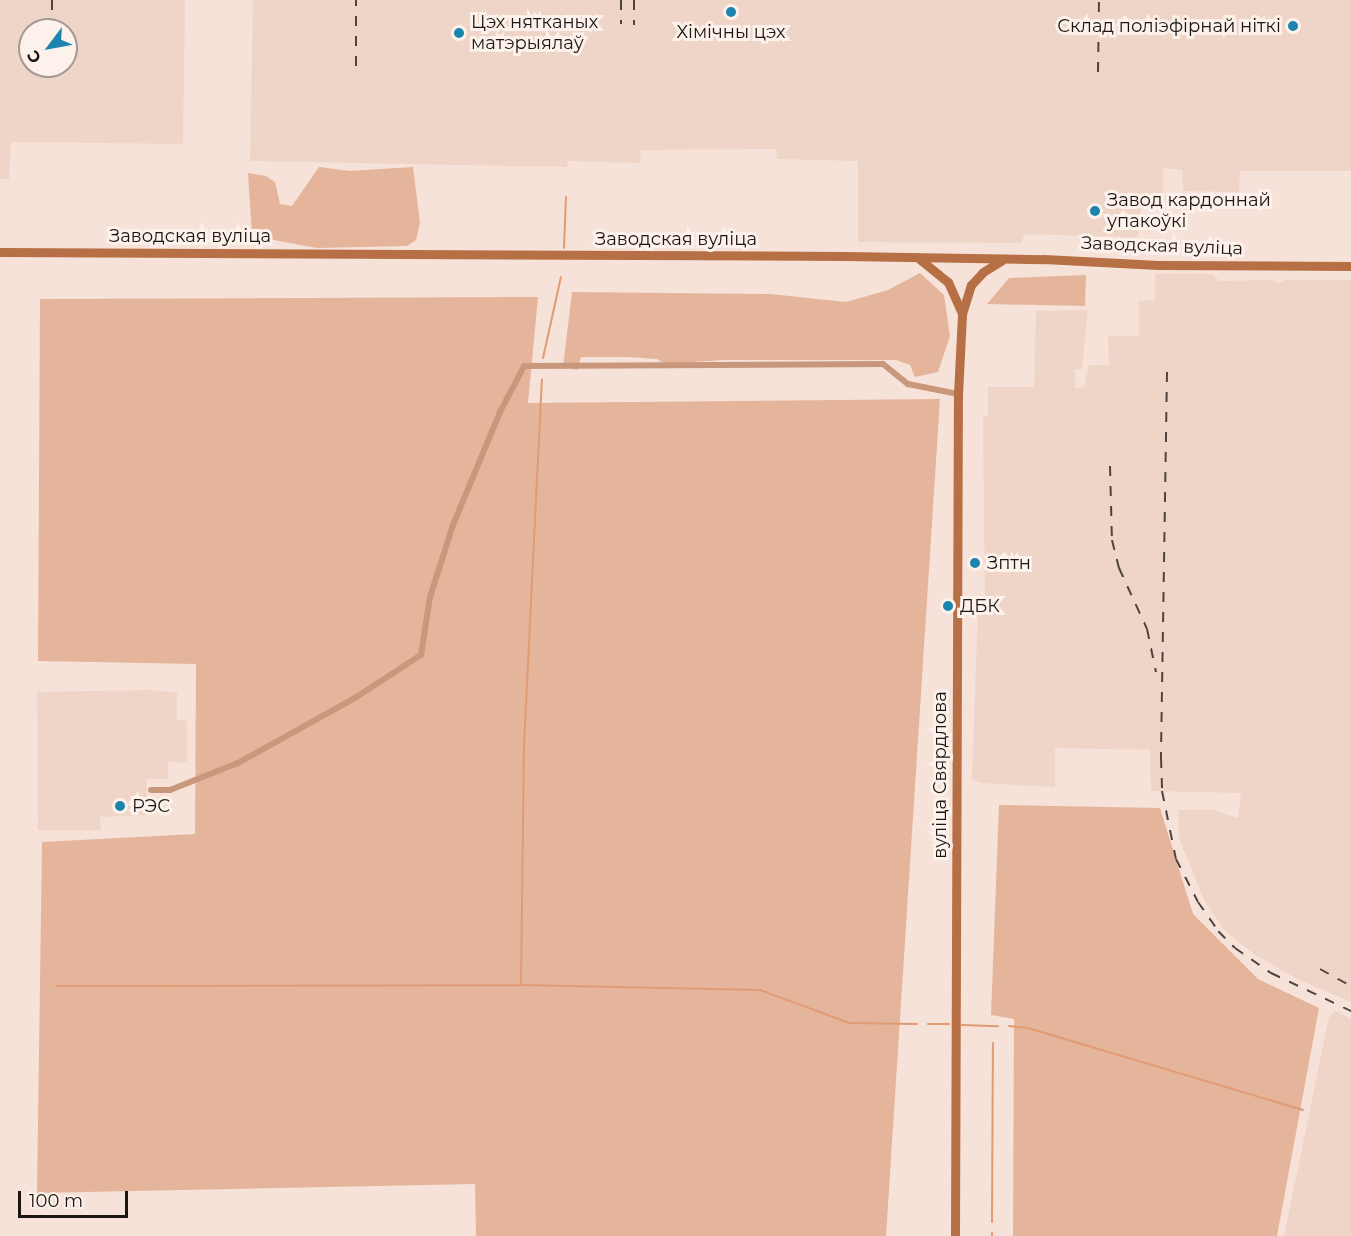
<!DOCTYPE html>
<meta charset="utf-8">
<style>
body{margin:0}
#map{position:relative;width:1351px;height:1236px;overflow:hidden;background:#f6e2d8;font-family:Montserrat,sans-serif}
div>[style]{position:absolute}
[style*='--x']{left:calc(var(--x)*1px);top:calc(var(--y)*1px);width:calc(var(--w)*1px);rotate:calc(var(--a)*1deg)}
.built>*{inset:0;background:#efd5c7}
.green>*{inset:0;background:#e5b59b}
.stream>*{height:2px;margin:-1px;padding:0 1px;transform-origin:1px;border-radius:1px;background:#df9b74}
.street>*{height:6px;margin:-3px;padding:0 3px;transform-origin:3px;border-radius:3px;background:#c9987c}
.secondary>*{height:9px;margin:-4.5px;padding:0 4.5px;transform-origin:4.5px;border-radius:4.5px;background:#b76f45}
.rail>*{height:2px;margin-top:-1px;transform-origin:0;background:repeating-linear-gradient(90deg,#4e443f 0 10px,transparent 0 20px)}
.dots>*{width:16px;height:16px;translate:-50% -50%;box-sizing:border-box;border:3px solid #fdf1eb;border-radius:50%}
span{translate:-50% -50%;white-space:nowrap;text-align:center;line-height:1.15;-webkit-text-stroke:6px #fdf1eb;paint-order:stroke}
.poi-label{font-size:18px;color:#1c1612}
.left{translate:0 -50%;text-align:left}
.right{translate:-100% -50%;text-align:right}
.street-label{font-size:18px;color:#1c1612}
.north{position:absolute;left:18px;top:18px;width:60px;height:60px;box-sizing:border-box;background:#fdf1eb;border:2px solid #a39994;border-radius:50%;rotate:238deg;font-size:16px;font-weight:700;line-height:24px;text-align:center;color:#1c1612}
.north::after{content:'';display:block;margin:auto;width:21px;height:27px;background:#1c85ae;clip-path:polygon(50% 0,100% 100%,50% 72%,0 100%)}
.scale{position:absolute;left:18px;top:1191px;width:110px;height:27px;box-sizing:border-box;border:3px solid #1c1612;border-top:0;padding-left:8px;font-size:18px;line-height:21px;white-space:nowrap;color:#1c1612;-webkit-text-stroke:4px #fdf1eb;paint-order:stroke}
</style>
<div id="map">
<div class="built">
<i style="clip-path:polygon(evenodd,0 0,185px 0,183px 144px,11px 142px,9px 179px,0 179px,0 0,30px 30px,66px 30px,66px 66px,30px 66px,30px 30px)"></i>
<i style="clip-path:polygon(253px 0,1351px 0,1351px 171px,1240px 171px,1239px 192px,1183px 191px,1182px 170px,1163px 168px,1163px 199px,1152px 198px,1151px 203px,1141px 204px,1138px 236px,1133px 237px,1132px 240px,1125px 241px,1125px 237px,1025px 234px,1021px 243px,858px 242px,858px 161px,777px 159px,776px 149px,641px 150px,640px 163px,567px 161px,568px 167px,250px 161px)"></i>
<i style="clip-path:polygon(1155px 274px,1213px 274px,1219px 281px,1272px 280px,1279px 284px,1284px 280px,1351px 280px,1351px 1002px,1295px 978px,1254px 954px,1224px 930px,1204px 900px,1179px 838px,1178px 810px,1213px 810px,1238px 818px,1241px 793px,1151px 791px,1150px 750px,1055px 748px,1055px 787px,979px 783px,972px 778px,978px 607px,985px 606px,983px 417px,988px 416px,988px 387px,1034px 387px,1036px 311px,1088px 310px,1082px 369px,1075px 369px,1075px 388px,1084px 387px,1089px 365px,1109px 365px,1108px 336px,1139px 336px,1139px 301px,1155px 300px)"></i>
<i style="clip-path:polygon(151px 690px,177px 693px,177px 720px,187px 721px,187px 763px,168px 761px,168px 779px,146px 779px,148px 815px,100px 817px,101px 830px,38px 830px,37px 692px)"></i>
<i style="clip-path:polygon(1336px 1011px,1351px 1019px,1351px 1236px,1284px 1236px,1329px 1017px)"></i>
</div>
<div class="green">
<i style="clip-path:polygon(319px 167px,349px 171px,413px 167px,420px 223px,416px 240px,407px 246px,317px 248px,252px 236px,248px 173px,266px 176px,275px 182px,280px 204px,292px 206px)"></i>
<i style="clip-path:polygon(920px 273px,944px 295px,950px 336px,938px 372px,915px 377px,910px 365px,896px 360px,723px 360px,665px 364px,657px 359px,626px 357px,581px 357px,577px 370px,563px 367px,572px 292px,770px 294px,846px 302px,888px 290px)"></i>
<i style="clip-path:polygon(1086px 275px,1085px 306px,987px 304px,1009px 278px)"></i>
<i style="clip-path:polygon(538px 297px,528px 403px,940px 399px,886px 1236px,476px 1236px,475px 1184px,37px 1193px,42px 842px,195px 834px,196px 664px,38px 661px,40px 299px)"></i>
<i style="clip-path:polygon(999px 805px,1160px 808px,1193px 914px,1258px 979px,1319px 1008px,1277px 1236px,1013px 1236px,1014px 1019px,991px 1015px)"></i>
</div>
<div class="stream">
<i style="--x:564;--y:248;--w:51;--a:-87.8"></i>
<i style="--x:543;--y:358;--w:83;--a:-77.5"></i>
<i style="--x:521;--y:985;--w:240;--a:-89.3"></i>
<i style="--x:524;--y:745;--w:366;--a:-87.2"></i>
<i style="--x:56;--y:986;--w:465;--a:-0.1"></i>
<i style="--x:521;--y:985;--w:239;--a:1.2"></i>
<i style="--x:760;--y:990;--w:95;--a:20.3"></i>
<i style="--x:849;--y:1023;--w:68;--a:0.8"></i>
<i style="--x:928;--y:1024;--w:21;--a:0"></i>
<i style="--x:962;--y:1025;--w:36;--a:2"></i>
<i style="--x:1009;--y:1026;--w:19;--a:6"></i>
<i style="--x:1028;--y:1028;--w:287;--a:16.6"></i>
<i style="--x:992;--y:1222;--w:179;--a:-89.7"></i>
<i style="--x:992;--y:1236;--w:3;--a:-90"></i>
</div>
<div class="street">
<i style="--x:151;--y:790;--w:19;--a:0"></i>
<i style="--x:170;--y:790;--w:73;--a:-21.7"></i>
<i style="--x:238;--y:763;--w:134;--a:-29.1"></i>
<i style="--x:355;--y:698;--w:79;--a:-33.1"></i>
<i style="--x:421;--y:655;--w:59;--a:-81.2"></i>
<i style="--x:430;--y:597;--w:76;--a:-72.3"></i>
<i style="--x:453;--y:525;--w:122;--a:-67.4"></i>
<i style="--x:500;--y:412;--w:52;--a:-62.4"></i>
<i style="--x:524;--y:366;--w:359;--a:-0.3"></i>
<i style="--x:883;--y:364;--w:32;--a:39"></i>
<i style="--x:908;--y:384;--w:51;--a:11.3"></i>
</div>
<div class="secondary">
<i style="--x:0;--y:252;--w:845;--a:0.27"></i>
<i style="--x:845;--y:256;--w:199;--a:0.9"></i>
<i style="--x:1044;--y:259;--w:114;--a:3"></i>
<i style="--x:1158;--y:265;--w:193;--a:0.3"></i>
<i style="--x:917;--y:257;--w:40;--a:39"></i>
<i style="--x:948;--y:282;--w:35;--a:66"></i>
<i style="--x:955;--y:1236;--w:842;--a:-89.8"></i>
<i style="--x:958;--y:394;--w:80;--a:-87.1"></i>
<i style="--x:962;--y:314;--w:30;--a:-73"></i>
<i style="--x:971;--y:285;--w:18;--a:-47"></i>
<i style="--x:983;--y:272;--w:22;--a:-32"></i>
</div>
<div class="rail">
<i style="--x:621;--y:0;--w:24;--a:90"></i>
<i style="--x:634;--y:0;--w:25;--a:90"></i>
<i style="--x:52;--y:30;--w:30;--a:-90"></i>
<i style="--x:356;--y:66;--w:66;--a:-90"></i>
<i style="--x:1098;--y:72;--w:72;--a:-89.2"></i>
<i style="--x:1167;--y:372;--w:386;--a:90.9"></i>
<i style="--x:1161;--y:758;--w:33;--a:88"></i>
<i style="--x:1162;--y:791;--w:69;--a:78.4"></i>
<i style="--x:1176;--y:859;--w:48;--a:62.9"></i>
<i style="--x:1198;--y:902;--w:35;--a:55"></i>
<i style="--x:1218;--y:931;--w:24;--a:45"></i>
<i style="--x:1235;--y:948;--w:44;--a:34.8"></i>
<i style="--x:1271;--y:973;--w:89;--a:25.4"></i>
<i style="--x:1110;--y:466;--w:74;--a:88.5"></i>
<i style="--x:1112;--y:540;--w:29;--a:76"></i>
<i style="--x:1119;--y:568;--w:67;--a:65.3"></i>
<i style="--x:1147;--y:629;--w:44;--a:78.2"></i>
<i style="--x:1320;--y:969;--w:35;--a:29"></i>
</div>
<div class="dots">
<i style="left:731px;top:12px;background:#1c85ae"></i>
<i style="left:1293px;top:26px;background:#1c85ae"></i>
<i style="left:459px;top:33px;background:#1c85ae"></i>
<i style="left:1095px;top:211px;background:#1c85ae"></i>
<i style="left:975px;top:563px;background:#1c85ae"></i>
<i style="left:948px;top:606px;background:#1c85ae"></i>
<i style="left:120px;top:806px;background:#1c85ae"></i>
</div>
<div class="poi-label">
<span class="left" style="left:471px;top:33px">Цэх нятканых<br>матэрыялаў</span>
<span class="right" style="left:1281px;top:26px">Склад поліэфірнай ніткі</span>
<span style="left:731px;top:32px">Хімічны цэх</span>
<span class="left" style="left:1107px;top:211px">Завод кардоннай<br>упакоўкі</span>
<span class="left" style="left:987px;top:563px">Зптн</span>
<span class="left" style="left:960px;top:606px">ДБК</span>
<span class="left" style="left:132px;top:806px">РЭС</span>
</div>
<div class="street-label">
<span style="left:190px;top:236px">Заводская вуліца</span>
<span style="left:676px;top:239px">Заводская вуліца</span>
<span style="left:1162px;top:246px;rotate:2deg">Заводская вуліца</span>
<span style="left:940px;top:775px;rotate:-90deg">вуліца Свярдлова</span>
</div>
<div class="north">С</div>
<div class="scale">100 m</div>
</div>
